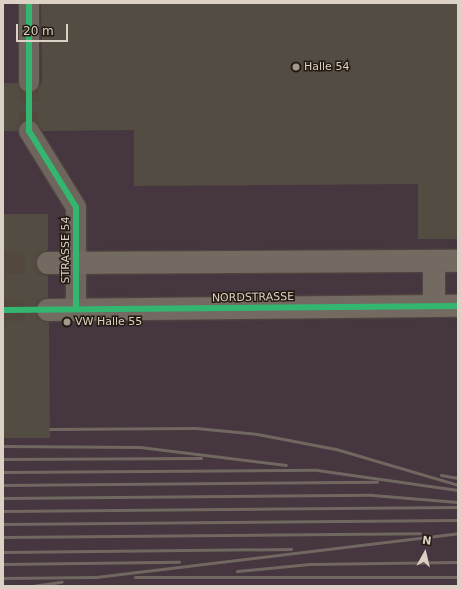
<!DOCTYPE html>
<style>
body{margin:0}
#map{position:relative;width:461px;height:589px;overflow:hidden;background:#3a3025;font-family:"DejaVu Sans",sans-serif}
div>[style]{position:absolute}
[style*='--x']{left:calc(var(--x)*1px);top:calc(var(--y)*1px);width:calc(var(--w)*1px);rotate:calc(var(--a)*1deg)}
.industrial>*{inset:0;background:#45363f}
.building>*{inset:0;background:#534c42}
.street-tunnel>*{height:20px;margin-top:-10px;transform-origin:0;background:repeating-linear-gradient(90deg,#52483d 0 20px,transparent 0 30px)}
.secondary-tunnel>*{height:22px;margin-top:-11px;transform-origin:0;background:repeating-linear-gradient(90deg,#52483d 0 22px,transparent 0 33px)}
.roads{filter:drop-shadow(0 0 1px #554c42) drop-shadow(0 0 1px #554c42)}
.street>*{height:20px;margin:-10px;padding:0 10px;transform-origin:10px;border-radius:10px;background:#6e665d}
.secondary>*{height:22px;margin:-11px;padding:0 11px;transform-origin:11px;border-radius:11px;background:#736b61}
.rail>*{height:3px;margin:-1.5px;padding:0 1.5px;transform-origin:1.5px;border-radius:1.5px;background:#706860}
.cycleway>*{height:6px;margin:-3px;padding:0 3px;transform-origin:3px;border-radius:3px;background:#33b770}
.dots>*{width:11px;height:11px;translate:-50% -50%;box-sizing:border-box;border:2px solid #231b12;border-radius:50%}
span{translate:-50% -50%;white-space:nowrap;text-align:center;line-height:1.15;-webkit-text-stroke:3px #231b12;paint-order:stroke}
.poi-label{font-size:11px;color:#dcd1c5}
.left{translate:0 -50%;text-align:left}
.street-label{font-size:11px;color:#dcd1c5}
.frame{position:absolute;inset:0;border:4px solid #dcd1c5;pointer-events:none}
.north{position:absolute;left:405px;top:533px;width:40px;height:40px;-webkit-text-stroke:3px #231b12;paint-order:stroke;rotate:8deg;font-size:11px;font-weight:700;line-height:16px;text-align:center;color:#dcd1c5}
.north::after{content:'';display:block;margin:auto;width:14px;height:18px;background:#dcd1c5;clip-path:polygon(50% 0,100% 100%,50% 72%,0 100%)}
.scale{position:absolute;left:16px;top:24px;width:52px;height:18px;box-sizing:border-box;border:2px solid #dcd1c5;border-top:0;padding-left:5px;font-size:12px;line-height:14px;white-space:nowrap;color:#dcd1c5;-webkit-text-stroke:3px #231b12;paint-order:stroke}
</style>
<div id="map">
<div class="industrial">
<i style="clip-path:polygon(3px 3px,458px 3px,458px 586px,3px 586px)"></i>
</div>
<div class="building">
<i style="clip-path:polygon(41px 3px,458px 3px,458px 239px,418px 239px,418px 184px,134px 186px,134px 130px,43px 131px,35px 121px,29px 120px,23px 121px,18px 131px,3px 131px,3px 83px,18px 83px,23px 92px,29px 93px,35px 92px,42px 82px)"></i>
<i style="clip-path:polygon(3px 214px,48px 214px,48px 250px,37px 256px,36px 263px,41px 274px,48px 276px,48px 298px,41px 299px,36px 310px,42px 321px,49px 322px,50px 438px,3px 438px)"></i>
</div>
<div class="street-tunnel">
<i style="--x:29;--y:82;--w:49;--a:90"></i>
</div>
<div class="secondary-tunnel">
<i style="--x:3;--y:263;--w:45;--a:0"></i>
<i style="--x:3;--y:310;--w:45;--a:0"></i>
</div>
<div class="roads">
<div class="street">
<i style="--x:29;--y:3;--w:79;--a:90"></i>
<i style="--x:29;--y:131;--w:89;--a:58.3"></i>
<i style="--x:76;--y:207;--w:102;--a:90"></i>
</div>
<div class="secondary">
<i style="--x:434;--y:261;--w:45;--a:90"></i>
<i style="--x:48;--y:263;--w:410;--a:-0.3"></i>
<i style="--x:48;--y:310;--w:410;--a:-0.6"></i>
</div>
</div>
<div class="rail">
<i style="--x:50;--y:429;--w:146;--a:-0.4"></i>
<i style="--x:196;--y:428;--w:61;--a:5.6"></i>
<i style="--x:257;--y:434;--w:80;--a:10.8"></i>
<i style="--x:336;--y:449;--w:127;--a:16.4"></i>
<i style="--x:3;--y:446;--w:137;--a:0.4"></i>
<i style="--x:140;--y:447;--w:147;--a:7"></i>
<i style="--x:3;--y:459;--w:198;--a:-0.3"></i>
<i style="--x:3;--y:472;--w:314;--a:-0.4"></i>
<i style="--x:317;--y:470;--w:142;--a:8.1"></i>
<i style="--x:441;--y:475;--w:17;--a:10"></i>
<i style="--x:3;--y:485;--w:374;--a:-0.5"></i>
<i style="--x:3;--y:498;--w:369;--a:-0.5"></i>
<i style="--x:372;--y:495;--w:86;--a:4.7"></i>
<i style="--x:3;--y:511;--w:455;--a:-0.5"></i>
<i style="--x:3;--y:524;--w:455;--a:-0.5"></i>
<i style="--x:3;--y:537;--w:417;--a:-0.5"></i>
<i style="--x:3;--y:552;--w:288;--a:-0.6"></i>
<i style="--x:3;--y:564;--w:176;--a:-0.7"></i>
<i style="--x:237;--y:571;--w:73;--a:-5.5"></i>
<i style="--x:310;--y:564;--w:148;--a:-0.8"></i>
<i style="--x:135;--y:577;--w:323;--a:0"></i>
<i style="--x:3;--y:578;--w:93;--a:-0.6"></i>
<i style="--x:96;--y:577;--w:365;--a:-6.9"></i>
<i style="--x:32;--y:586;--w:30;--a:-8"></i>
</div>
<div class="cycleway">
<i style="--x:29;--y:3;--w:128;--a:90"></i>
<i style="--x:29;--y:131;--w:89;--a:58.3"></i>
<i style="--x:76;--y:207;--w:102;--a:90"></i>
<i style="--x:3;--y:310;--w:455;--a:-0.5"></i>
</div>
<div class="dots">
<i style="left:296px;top:67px;background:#a3998d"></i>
<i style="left:67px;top:322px;background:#a3998d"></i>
</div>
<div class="poi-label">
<span class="left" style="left:304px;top:67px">Halle 54</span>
<span class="left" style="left:75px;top:322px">VW Halle 55</span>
</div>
<div class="street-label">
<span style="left:66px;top:250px;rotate:-90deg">STRASSE 54</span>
<span style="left:253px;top:298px;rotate:-1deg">NORDSTRASSE</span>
</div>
<div class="frame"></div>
<div class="north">N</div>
<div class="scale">20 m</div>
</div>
